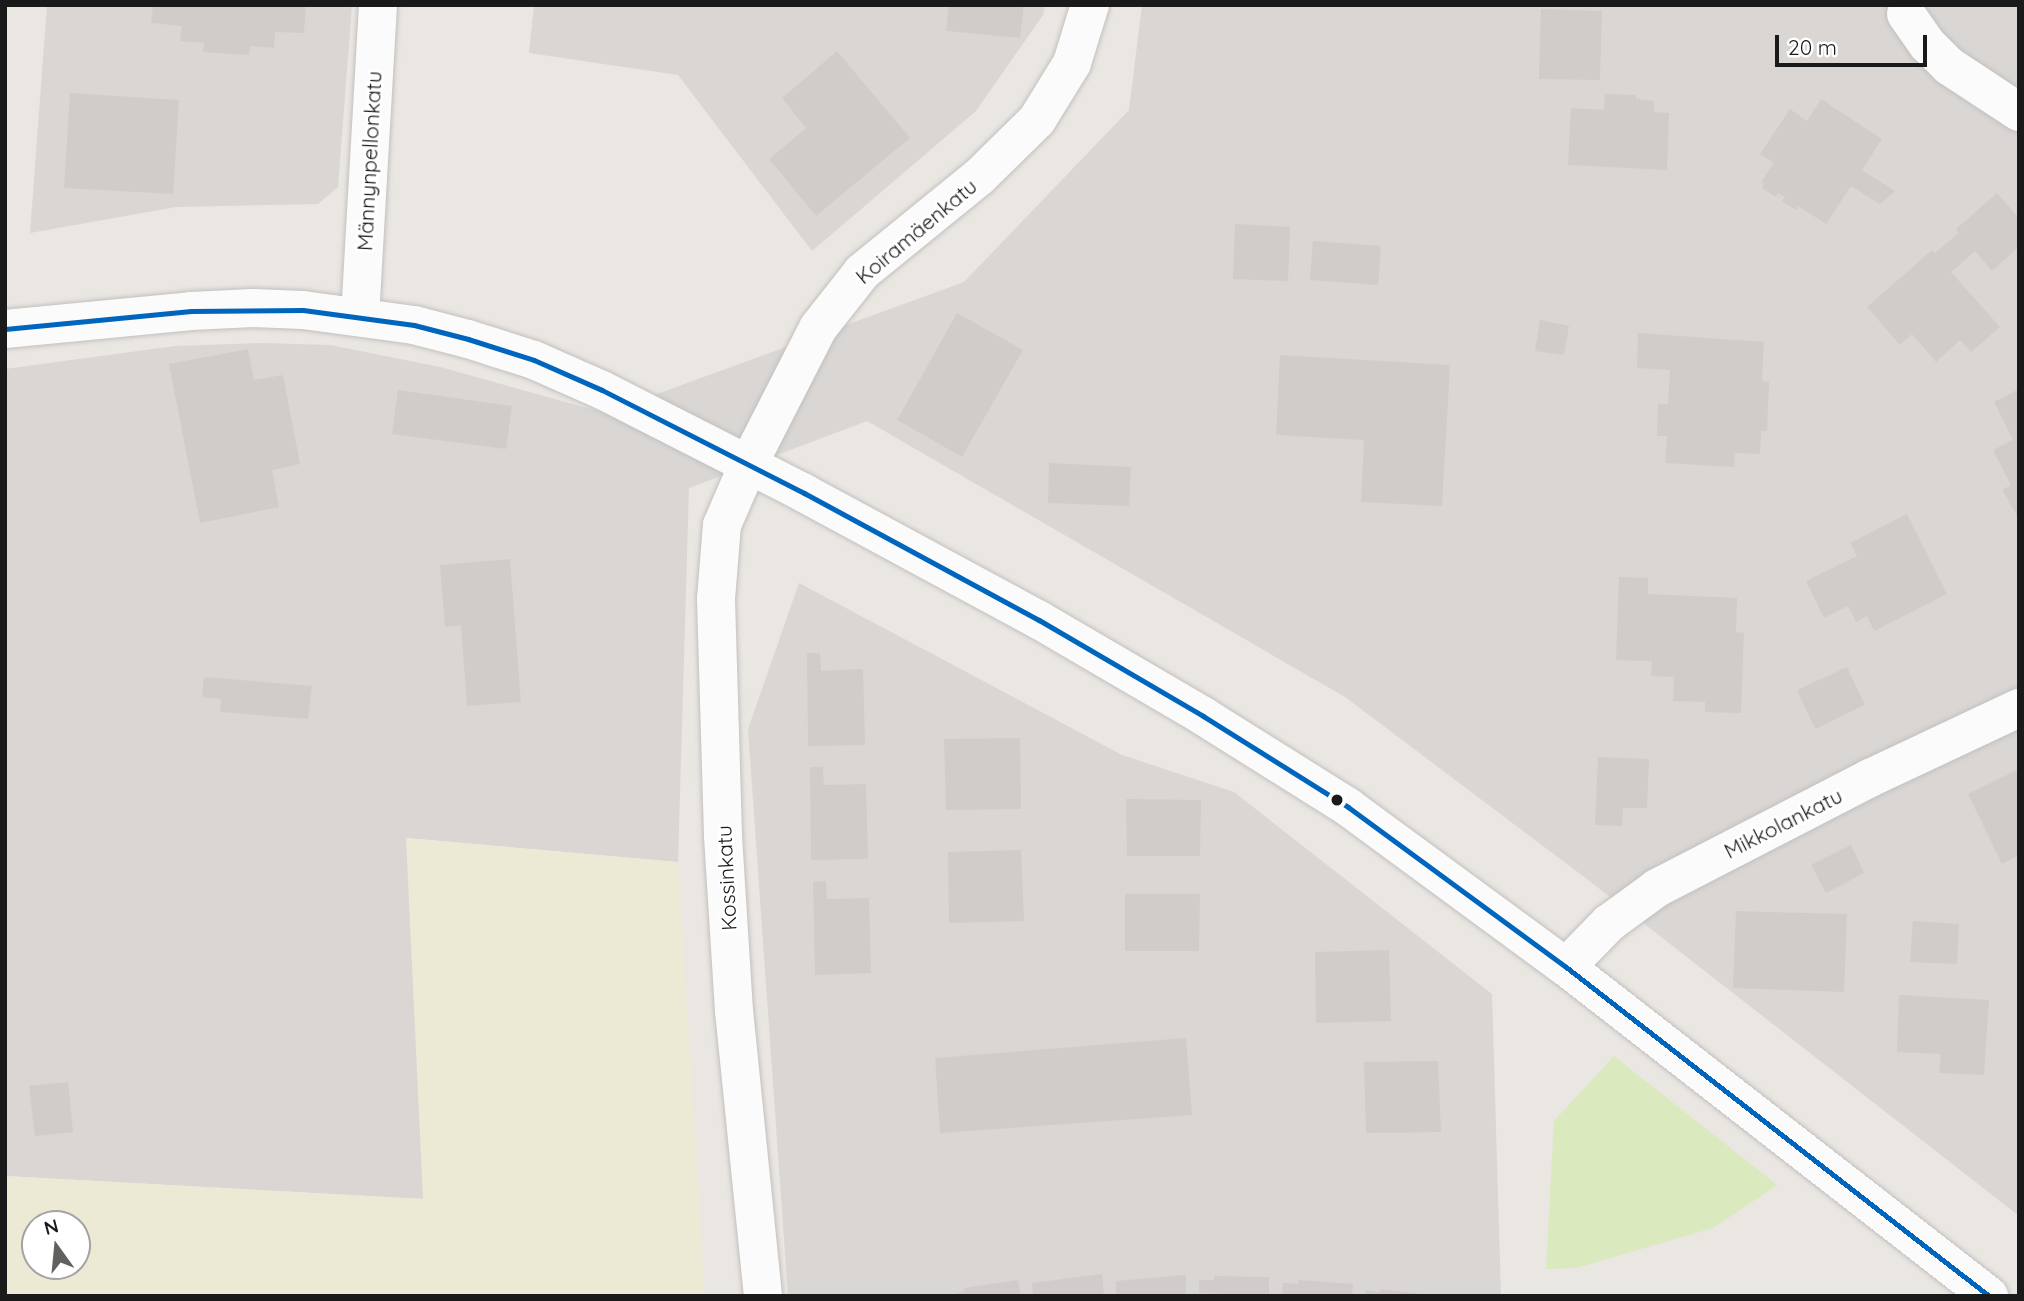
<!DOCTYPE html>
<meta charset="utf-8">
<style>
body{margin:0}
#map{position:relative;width:2024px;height:1301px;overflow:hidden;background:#eae6e2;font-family:Quicksand,sans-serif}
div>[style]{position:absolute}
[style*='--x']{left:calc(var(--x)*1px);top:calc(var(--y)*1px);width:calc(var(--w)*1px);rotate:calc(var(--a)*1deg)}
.residential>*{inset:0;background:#d9d6d4}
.farmland>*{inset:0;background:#ecead4}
.grass>*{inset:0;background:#dae9be}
.building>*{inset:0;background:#d1ccc9}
.roads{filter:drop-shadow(0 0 2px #c2c0be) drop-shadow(0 0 2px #c2c0be)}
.minor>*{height:38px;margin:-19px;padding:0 19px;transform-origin:19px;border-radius:19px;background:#fcfbfb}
.tertiary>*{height:38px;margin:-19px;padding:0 19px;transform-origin:19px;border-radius:19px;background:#fcfbfb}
.bus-1>*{height:5px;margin:-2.5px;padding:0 2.5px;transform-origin:2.5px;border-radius:2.5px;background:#0065bd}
.dots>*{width:19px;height:19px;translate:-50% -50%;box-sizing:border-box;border:4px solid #fff;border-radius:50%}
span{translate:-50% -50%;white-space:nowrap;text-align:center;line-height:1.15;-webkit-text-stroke:6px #fff;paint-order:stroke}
.street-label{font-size:21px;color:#1a1a1a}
.frame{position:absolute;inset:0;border:7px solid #1a1a1a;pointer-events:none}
.north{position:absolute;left:21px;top:1210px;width:70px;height:70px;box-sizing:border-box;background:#fff;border:2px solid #a3a3a3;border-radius:50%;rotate:345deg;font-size:19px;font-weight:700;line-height:28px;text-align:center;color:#1a1a1a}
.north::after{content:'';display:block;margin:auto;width:24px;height:32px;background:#636160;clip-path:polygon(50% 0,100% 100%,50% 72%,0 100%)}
.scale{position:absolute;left:1775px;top:35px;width:152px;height:32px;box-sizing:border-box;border:4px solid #1a1a1a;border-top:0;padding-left:9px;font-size:21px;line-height:24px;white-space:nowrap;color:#1a1a1a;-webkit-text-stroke:5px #fff;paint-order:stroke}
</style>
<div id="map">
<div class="residential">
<i style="clip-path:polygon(47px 5px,352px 5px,338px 187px,318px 204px,176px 207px,30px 233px)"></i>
<i style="clip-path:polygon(534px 5px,1045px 5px,1043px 15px,976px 111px,812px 251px,678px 75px,529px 53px)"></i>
<i style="clip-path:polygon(1142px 5px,2019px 5px,2019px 1216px,1583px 876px,1345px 697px,867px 421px,689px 488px,678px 862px,407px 838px,424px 1199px,5px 1176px,5px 369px,175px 346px,262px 343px,330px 345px,440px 367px,605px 413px,964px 282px,1129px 110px)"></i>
<i style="clip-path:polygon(799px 583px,1122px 755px,1234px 792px,1492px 994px,1501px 1296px,788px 1296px,748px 729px)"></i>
</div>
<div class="farmland">
<i style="clip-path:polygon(evenodd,406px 838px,678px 862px,705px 1296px,5px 1296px,5px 1176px,423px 1199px,406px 838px,35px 1224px,77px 1224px,77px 1266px,35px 1266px,35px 1224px)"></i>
</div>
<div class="grass">
<i style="clip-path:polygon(1614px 1056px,1777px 1185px,1713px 1228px,1576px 1268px,1546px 1269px,1554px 1121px)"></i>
</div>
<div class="building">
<i style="clip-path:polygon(153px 5px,306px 5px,304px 33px,275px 32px,274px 48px,250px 46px,249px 55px,203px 52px,204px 43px,180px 41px,182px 26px,151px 23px)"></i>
<i style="clip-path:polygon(949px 5px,1024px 5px,1020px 38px,946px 31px)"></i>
<i style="clip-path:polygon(1541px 9px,1602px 11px,1600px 80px,1539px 79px)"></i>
<i style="clip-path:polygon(837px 51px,910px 138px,816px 216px,769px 159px,806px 128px,782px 98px)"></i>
<i style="clip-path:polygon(70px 93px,179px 100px,173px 194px,64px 188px)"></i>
<i style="clip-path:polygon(1605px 94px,1636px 95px,1636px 99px,1654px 101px,1654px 112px,1669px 113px,1667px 170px,1568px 165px,1571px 108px,1604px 110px)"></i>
<i style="clip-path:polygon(1821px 99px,1882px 139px,1862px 170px,1895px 191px,1880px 204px,1851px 186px,1826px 224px,1798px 206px,1796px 210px,1782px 201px,1785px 197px,1778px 193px,1776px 197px,1762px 188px,1764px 184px,1761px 182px,1774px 163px,1760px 154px,1790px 109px,1807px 121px)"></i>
<i style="clip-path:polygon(1997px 193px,2019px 218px,2019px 247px,1992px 271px,1975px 251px,1951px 272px,2000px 327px,1971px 352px,1960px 340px,1936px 362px,1912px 334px,1900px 345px,1867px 307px,1932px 250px,1935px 253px,1959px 233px,1956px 229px)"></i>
<i style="clip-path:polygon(1235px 224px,1290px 227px,1288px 281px,1233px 279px)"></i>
<i style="clip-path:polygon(1313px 241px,1381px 246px,1378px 285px,1310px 280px)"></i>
<i style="clip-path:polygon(957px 313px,1023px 350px,962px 457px,897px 420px)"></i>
<i style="clip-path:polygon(1540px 320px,1569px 326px,1564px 355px,1535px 351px)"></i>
<i style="clip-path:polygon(1638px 333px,1764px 342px,1762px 381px,1769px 382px,1767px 431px,1761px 431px,1760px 454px,1735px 453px,1734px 467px,1665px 463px,1667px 436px,1657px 436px,1658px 404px,1668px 404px,1670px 370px,1637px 368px)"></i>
<i style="clip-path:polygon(248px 349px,254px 380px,283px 375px,300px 464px,272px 470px,279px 507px,200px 523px,169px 364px)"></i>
<i style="clip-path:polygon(1280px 355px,1450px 365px,1442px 506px,1361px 502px,1364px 440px,1276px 435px)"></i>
<i style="clip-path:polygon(2019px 389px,2019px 519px,2002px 490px,2011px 485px,1993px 450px,2013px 440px,1994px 402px)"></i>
<i style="clip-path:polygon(398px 390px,512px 406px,506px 449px,392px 434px)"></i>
<i style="clip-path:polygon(1049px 463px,1131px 467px,1129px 506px,1048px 503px)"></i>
<i style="clip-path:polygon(1907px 514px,1947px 594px,1874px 631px,1867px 616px,1856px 622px,1848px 606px,1824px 618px,1806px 581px,1857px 556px,1850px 543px)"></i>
<i style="clip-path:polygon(510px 559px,521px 702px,467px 706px,461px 625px,445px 627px,440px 565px)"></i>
<i style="clip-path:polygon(1619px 577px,1648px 578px,1648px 594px,1737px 598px,1736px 632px,1744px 633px,1741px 713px,1705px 712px,1705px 702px,1673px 701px,1674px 677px,1651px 676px,1652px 661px,1616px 660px)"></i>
<i style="clip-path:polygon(807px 653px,820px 653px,821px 671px,863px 669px,865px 745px,808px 746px)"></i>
<i style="clip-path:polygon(1847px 667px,1865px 705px,1815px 729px,1797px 690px)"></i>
<i style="clip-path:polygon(204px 677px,312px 686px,308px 719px,220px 712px,221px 699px,202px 697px)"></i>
<i style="clip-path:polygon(1020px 738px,1021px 809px,946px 810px,944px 739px)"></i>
<i style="clip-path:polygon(1598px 757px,1649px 759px,1647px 808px,1623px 808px,1622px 826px,1595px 825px)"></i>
<i style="clip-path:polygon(810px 767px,823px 767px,824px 785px,866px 784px,868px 859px,811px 860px)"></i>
<i style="clip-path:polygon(2019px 769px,2019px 855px,2002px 864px,1968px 794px)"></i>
<i style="clip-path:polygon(1126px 799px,1201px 800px,1200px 856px,1127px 856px)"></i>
<i style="clip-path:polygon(1851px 845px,1864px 873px,1826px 893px,1811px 865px)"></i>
<i style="clip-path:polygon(1021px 850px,1024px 921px,949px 923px,948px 852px)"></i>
<i style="clip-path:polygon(826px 881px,827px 899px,869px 898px,871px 973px,815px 975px,813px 882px)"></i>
<i style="clip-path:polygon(1125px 894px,1200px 894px,1199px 951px,1125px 951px)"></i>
<i style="clip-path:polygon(1736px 911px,1847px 914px,1844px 992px,1733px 988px)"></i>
<i style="clip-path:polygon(1913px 921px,1959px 924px,1957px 964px,1910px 962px)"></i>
<i style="clip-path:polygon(1389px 950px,1391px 1021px,1316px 1023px,1315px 952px)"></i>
<i style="clip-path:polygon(1899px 995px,1989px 1000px,1984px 1075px,1939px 1073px,1941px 1054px,1897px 1052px)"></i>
<i style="clip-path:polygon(1186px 1038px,1192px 1115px,940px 1133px,935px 1058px)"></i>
<i style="clip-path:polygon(1438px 1061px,1441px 1132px,1366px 1133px,1364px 1062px)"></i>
<i style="clip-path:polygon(68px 1082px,73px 1132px,35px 1136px,29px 1086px)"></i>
<i style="clip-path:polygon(1102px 1274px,1104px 1296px,1033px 1296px,1032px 1283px)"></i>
<i style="clip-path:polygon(1186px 1275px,1186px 1296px,1116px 1294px,1116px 1281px)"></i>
<i style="clip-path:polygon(1214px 1276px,1269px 1277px,1269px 1296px,1199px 1293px,1199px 1280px,1214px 1280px)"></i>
<i style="clip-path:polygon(1018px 1280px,1021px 1296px,950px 1296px,964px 1291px,964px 1288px)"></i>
<i style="clip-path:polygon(1298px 1280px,1353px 1284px,1352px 1296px,1282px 1295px,1283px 1283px,1298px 1284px)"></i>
<i style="clip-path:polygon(1381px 1289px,1423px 1294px,1423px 1296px,1365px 1296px,1366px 1290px,1380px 1292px)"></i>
</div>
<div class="roads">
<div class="minor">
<i style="--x:1906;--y:14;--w:37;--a:55"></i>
<i style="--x:1927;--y:44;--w:31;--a:45"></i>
<i style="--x:1949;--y:66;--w:84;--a:33.3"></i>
<i style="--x:360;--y:317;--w:313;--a:-86.7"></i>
<i style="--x:1566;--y:967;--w:62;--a:-45.7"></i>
<i style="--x:1609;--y:923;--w:59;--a:-36.1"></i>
<i style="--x:1657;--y:888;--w:240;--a:-27.3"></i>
<i style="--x:1870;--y:778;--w:165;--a:-25.2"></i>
<i style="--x:763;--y:1296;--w:286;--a:-95.8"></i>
<i style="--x:734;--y:1011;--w:176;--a:-93.6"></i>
<i style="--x:723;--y:835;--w:236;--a:-91.7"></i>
<i style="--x:716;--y:599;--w:74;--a:-85.4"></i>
<i style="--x:722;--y:525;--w:65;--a:-66.6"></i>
<i style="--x:748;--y:465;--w:154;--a:-62.9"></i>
<i style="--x:818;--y:328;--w:71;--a:-51.8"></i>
<i style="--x:862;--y:272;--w:151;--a:-39.1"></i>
<i style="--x:979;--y:177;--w:81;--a:-44.5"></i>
<i style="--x:1037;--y:120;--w:67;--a:-58.4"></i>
<i style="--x:1072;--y:63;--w:61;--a:-72.8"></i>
</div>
<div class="tertiary">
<i style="--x:5;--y:329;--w:187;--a:-5.5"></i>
<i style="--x:191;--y:311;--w:62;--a:-2.8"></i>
<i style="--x:253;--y:308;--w:50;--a:2.3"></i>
<i style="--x:303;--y:310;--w:112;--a:7.7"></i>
<i style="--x:414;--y:325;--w:56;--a:14.5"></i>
<i style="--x:468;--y:339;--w:69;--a:17.7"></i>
<i style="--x:534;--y:360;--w:74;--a:23.8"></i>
<i style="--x:602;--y:390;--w:227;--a:27"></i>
<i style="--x:804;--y:493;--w:267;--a:28.4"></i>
<i style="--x:1039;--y:620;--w:190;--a:30.3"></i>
<i style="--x:1203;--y:716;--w:171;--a:32.1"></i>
<i style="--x:1348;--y:807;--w:270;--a:36.3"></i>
<i style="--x:1566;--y:967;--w:536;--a:37.87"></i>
</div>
</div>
<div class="bus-1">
<i style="--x:5;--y:329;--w:187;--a:-5.5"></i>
<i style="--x:191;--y:311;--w:112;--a:-0.5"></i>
<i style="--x:303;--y:310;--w:112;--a:7.7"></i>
<i style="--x:414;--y:325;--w:56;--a:14.5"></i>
<i style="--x:468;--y:339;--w:69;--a:17.7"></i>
<i style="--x:534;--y:360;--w:74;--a:23.8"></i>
<i style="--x:602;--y:390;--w:227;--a:27"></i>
<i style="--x:804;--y:493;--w:267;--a:28.4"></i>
<i style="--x:1039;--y:620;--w:190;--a:30.3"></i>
<i style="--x:1203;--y:716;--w:171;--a:32.1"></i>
<i style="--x:1348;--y:807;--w:270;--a:36.3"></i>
<i style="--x:1566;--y:967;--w:536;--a:37.87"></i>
</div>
<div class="dots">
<i style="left:1337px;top:800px;background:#1a1a1a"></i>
</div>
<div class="street-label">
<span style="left:369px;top:161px;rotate:-87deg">Männynpellonkatu</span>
<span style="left:916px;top:231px;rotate:-40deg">Koiramäenkatu</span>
<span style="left:1783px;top:823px;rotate:-27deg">Mikkolankatu</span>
<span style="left:726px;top:878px;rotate:-93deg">Kossinkatu</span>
</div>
<div class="frame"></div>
<div class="north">N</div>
<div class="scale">20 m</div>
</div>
